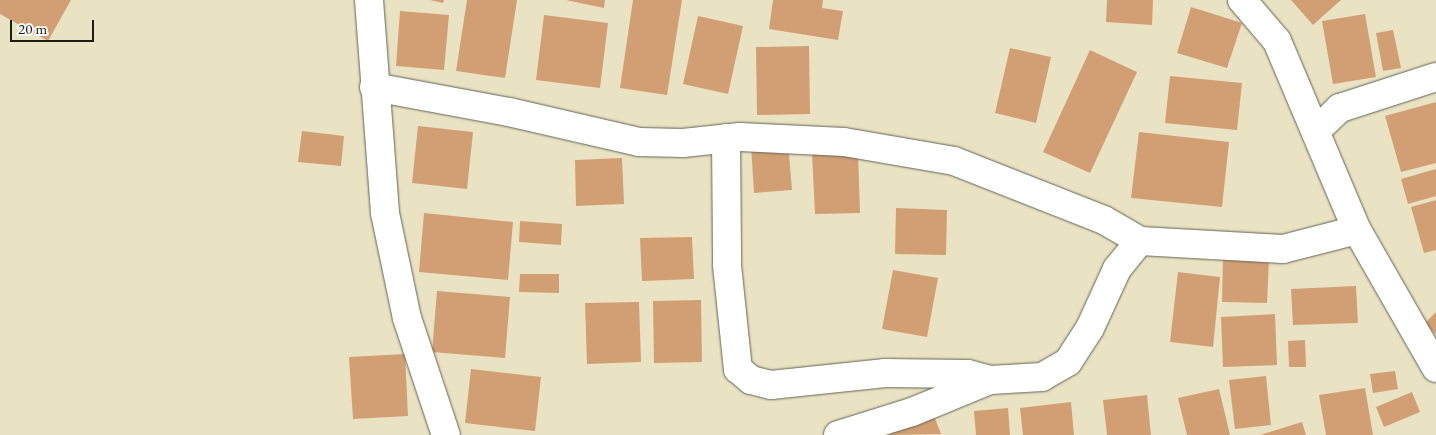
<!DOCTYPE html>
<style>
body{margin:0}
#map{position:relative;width:1436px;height:435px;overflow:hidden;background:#e9e3c3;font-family:"EB Garamond",serif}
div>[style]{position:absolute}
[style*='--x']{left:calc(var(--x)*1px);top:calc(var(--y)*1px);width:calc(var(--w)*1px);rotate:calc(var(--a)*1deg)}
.building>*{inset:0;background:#d29f74}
.roads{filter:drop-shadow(0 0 1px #646256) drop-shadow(0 0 1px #646256)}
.minor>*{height:28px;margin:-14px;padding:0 14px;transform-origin:14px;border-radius:14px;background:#fff}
span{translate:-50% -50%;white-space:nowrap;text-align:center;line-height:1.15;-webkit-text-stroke:4px #f6f6f2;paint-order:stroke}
.scale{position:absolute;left:10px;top:20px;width:84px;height:22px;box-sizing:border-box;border:2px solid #1c1c1c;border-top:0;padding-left:6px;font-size:15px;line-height:18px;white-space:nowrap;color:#1c1c1c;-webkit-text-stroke:4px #f6f6f2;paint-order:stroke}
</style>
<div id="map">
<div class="building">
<i style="clip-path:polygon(0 0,71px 0,48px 41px,0 14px)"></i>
<i style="clip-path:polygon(430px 0,444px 0,443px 3px)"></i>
<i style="clip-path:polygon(467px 0,517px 0,505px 78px,456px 71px)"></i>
<i style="clip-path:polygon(566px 0,605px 0,604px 8px)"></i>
<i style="clip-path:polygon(633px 0,682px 0,667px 95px,620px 88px)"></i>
<i style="clip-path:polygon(773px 0,823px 0,822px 8px,843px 11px,838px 40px,769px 29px)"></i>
<i style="clip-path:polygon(1107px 0,1153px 0,1152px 25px,1106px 22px)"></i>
<i style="clip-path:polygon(1291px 0,1341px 0,1313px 25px)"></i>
<i style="clip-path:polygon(1191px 7px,1242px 23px,1227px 68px,1177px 53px)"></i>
<i style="clip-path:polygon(400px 11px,449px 15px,444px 70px,396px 66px)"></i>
<i style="clip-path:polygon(1365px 14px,1376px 77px,1333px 84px,1322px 21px)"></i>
<i style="clip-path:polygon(544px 15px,608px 23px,600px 88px,536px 80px)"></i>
<i style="clip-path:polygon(698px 16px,743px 26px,728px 94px,683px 84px)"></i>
<i style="clip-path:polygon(1393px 30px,1401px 68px,1383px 71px,1376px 33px)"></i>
<i style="clip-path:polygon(809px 46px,810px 114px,757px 115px,756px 47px)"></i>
<i style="clip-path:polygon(1010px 48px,1051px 57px,1036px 123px,995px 113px)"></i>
<i style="clip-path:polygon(1090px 50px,1137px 72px,1090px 173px,1043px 152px)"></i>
<i style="clip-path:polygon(1170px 76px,1242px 83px,1237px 130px,1165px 123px)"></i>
<i style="clip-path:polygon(1436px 102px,1436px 163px,1401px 172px,1385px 116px)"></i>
<i style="clip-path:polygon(418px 126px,473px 132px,467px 189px,412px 183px)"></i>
<i style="clip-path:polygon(302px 131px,344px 136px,341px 166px,298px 162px)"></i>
<i style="clip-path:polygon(1139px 132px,1229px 142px,1222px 207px,1131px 198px)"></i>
<i style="clip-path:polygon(788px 142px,792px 190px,754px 193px,751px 145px)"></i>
<i style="clip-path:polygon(858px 152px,860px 213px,815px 214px,812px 153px)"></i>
<i style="clip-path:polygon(622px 158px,624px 204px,576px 206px,575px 160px)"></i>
<i style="clip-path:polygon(1436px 169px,1436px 196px,1408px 204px,1401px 179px)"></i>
<i style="clip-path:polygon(1436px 200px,1436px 250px,1424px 253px,1411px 207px)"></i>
<i style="clip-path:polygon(896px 208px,947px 210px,946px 255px,895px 254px)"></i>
<i style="clip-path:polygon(424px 213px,513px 222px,508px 280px,419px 272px)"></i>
<i style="clip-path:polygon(520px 221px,562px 224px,561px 245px,519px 242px)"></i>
<i style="clip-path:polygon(692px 237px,694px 279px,642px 281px,640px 238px)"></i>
<i style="clip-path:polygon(1223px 258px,1269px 259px,1267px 303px,1222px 302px)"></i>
<i style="clip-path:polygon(893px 270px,938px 278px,927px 337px,882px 329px)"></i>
<i style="clip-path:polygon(1178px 272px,1220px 277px,1213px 347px,1170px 342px)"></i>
<i style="clip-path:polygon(520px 274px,559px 274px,559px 293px,519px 292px)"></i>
<i style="clip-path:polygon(1356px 286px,1358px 323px,1293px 325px,1291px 289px)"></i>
<i style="clip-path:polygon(437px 291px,510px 297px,505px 358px,432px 352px)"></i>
<i style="clip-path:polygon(701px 300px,702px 362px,654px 363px,653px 301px)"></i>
<i style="clip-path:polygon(639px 302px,641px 362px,587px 364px,585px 303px)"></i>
<i style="clip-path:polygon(1436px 312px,1436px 335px,1425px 323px)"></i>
<i style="clip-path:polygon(1275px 314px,1277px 365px,1223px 367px,1221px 317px)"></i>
<i style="clip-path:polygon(1305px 340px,1306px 367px,1289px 367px,1288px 341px)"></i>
<i style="clip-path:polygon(405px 354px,408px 416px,353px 419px,349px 357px)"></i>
<i style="clip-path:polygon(471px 369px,541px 377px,535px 431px,465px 423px)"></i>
<i style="clip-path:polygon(1395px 371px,1398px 389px,1373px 393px,1370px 374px)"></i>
<i style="clip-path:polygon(1266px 376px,1271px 425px,1235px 429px,1229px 380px)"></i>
<i style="clip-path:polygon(1365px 388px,1373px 435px,1326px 435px,1319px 395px)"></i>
<i style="clip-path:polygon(1219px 389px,1230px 435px,1187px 435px,1178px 398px)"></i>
<i style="clip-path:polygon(1412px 392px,1420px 412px,1384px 427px,1376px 407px)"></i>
<i style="clip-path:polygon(1147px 395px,1151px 435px,1107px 435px,1103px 400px)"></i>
<i style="clip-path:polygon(1071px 402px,1074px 435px,1023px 435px,1020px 408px)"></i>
<i style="clip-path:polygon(1008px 408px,1010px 435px,976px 435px,974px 411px)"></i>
<i style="clip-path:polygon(933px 413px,941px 434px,890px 435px,889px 431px)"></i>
<i style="clip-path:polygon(1302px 422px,1306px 435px,1260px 435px)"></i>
</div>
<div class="roads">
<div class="minor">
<i style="--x:369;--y:0;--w:214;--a:85.7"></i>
<i style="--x:385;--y:213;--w:107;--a:78.2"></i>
<i style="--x:407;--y:318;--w:123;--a:71.6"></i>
<i style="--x:1242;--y:0;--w:54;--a:49.5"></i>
<i style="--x:1277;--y:41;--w:205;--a:67.1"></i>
<i style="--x:1357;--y:230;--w:159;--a:60.2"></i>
<i style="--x:374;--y:87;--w:137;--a:10.5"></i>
<i style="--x:509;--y:112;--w:133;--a:13"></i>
<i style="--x:639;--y:142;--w:44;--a:1.3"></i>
<i style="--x:683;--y:143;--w:57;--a:-6"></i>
<i style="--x:740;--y:137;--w:104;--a:2.8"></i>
<i style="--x:844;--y:142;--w:112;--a:9.8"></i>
<i style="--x:954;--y:161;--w:161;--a:21.5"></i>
<i style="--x:1104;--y:220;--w:42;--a:30.3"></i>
<i style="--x:1140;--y:241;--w:143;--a:3.2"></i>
<i style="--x:1283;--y:249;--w:76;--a:-14.4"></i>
<i style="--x:1317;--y:130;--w:32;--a:-44"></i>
<i style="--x:1340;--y:108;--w:101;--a:-17.9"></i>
<i style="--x:726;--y:138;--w:127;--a:89.5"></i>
<i style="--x:727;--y:265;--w:105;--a:84"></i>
<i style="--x:738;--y:369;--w:17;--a:40"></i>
<i style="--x:751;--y:380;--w:21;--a:14"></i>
<i style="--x:771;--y:385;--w:115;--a:-6"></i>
<i style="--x:885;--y:373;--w:83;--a:0.7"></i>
<i style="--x:968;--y:374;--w:23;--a:15"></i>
<i style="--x:838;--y:435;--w:77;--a:-17.3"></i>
<i style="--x:912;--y:412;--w:84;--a:-22.3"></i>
<i style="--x:990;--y:380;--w:52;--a:-3.3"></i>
<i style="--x:1042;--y:377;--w:30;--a:-30"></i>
<i style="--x:1068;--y:362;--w:40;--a:-57.1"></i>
<i style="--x:1090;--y:328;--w:65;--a:-65.4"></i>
<i style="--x:1117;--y:269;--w:36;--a:-51"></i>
</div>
</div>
<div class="scale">20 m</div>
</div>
